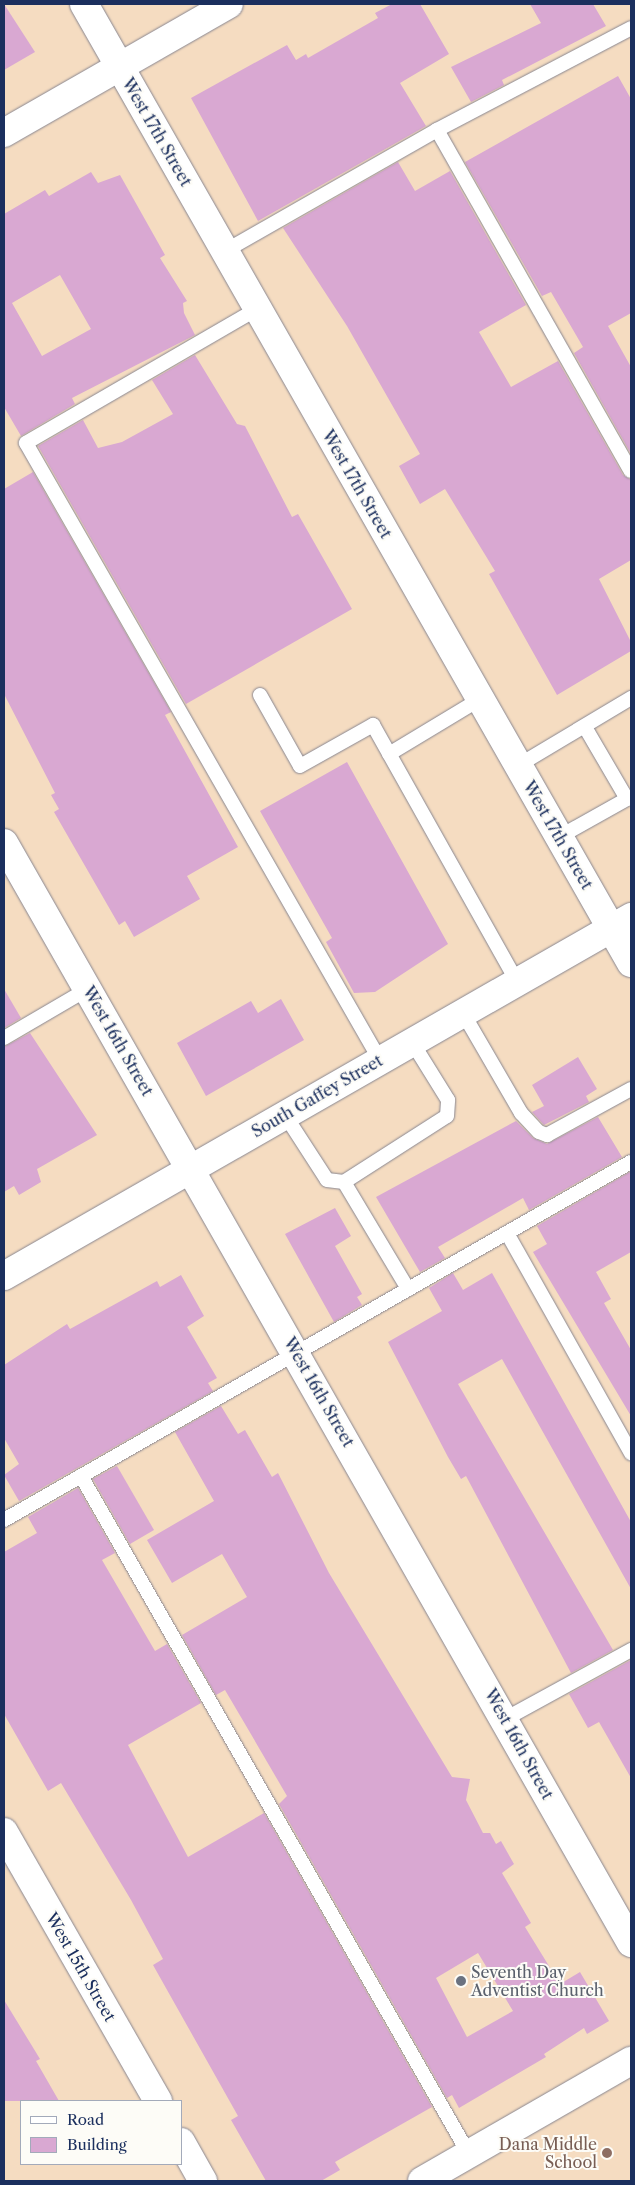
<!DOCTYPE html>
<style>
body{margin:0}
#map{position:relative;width:635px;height:2185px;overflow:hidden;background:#f5dcc1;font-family:"Libre Caslon Text",serif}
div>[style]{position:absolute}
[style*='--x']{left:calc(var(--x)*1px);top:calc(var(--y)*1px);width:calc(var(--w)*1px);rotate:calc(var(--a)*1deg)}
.building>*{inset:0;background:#d9a8d2}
.roads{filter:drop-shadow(0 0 1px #888690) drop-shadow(0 0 1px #888690)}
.service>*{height:14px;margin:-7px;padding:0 7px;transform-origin:7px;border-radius:7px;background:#fff}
.minor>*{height:28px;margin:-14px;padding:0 14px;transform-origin:14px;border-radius:14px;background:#fff}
.primary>*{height:28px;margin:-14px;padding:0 14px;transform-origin:14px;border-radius:14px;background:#fff}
.dots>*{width:14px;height:14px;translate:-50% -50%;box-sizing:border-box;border:2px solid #fdfcf7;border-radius:50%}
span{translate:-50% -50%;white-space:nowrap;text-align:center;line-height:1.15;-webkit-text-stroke:4px #fdfcf7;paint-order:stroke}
.street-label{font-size:16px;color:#1b2f5e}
.worship-label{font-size:16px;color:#5b616d}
.left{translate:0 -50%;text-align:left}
.education-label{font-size:16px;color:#785e54}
.right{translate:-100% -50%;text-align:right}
.frame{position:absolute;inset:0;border:5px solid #1b2f5e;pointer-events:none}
.legend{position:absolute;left:20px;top:2100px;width:162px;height:65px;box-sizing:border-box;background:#fdfcf7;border:1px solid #a3aaba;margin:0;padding:6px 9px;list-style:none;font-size:15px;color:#1b2f5e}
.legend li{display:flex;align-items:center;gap:10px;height:25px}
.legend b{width:25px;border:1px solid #a3aaba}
</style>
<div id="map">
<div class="building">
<i style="clip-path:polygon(4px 4px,35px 52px,4px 70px)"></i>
<i style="clip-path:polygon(392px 4px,420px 4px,449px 54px,400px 83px,426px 126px,258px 221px,191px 98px,287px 45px,296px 60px,306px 54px,308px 58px,378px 18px,375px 13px)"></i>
<i style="clip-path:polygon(530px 4px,593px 4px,606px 26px,502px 80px,504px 85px,471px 102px,451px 67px,541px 23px)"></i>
<i style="clip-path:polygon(618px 76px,631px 99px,631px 313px,608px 326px,631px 367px,631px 454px,574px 353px,583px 347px,551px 292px,542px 296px,465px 162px)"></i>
<i style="clip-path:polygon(398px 162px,415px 191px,450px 171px,526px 305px,479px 332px,511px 387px,558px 361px,623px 475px,631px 480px,631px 560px,599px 579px,631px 642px,631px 651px,557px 695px,489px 574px,495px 571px,445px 489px,420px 504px,399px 466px,420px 454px,347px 326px,283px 228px)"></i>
<i style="clip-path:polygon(evenodd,91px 172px,98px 183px,120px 175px,165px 255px,160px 258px,187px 301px,183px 303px,184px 313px,195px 335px,72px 398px,75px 404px,21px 436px,4px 407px,4px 214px,45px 190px,49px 196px,91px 172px,60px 275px,91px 329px,42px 356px,12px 303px,60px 275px)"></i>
<i style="clip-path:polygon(195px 355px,237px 424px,245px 426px,292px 517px,298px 514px,352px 609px,186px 704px,38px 446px,83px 420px,98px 448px,122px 442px,173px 414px,152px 380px)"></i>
<i style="clip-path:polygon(33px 472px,171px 712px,165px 715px,238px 847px,187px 876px,200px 899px,134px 937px,125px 921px,119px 925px,54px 812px,59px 809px,51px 795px,55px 793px,4px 694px,4px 489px)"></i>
<i style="clip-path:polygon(347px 762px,448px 944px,375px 992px,354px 993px,326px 942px,332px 938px,260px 811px)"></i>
<i style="clip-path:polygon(4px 989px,21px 1018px,4px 1028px)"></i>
<i style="clip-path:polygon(281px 999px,304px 1040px,206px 1096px,177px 1043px,251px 1001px,258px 1013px)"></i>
<i style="clip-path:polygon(30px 1033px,97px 1135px,37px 1169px,41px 1182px,19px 1195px,14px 1186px,4px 1192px,4px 1047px)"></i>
<i style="clip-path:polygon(578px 1057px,597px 1089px,586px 1096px,589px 1102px,544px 1125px,532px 1112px,544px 1106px,532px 1085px)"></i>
<i style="clip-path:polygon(598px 1117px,622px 1157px,529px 1210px,523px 1198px,438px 1247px,445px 1258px,420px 1272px,376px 1197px,516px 1121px,533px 1138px,547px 1144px)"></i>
<i style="clip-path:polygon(630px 1172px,631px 1252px,596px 1272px,611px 1299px,604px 1303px,631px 1350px,631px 1416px,533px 1252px,547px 1244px,537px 1226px)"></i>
<i style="clip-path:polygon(335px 1208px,351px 1236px,335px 1246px,362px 1294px,357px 1297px,362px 1305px,334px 1322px,285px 1234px)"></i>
<i style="clip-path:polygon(453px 1273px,463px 1290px,492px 1273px,631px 1522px,631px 1589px,502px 1359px,458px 1384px,613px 1650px,571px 1673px,466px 1476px,461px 1479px,448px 1457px,388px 1342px,442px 1311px,429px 1288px)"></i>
<i style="clip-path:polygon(181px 1275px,204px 1316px,187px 1327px,217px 1378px,208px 1383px,213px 1391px,19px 1501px,4px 1475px,19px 1464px,4px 1438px,4px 1365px,67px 1324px,70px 1329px,157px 1281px,160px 1287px)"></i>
<i style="clip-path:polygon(evenodd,221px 1406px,238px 1434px,245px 1430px,272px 1477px,278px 1473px,329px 1573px,452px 1777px,470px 1779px,466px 1800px,483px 1833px,490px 1833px,496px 1844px,501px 1841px,514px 1864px,502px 1873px,531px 1923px,525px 1927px,560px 1984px,580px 1972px,609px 2021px,587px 2034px,584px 2028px,544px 2054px,546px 2057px,459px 2108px,452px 2095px,447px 2098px,279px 1804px,287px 1796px,245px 1724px,225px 1690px,216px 1695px,182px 1635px,247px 1597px,222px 1554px,172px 1583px,147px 1540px,214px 1501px,175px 1432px,221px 1406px,478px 1953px,513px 2011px,467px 2037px,436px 1978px,478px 1953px)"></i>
<i style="clip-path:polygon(117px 1466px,154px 1530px,130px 1544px,93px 1479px)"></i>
<i style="clip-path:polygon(78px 1488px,115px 1553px,102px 1560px,155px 1651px,167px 1644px,201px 1703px,128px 1745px,188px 1857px,264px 1813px,432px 2107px,335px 2162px,340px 2170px,321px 2181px,266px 2181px,231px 2120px,238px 2116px,153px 1965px,163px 1959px,131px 1900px,61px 1783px,48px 1791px,4px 1714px,4px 1552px,37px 1533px,28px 1517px)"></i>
<i style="clip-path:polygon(631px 1660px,631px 1778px,599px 1722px,588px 1728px,569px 1694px)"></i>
<i style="clip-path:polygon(4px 2000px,40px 2059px,36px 2061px,59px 2101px,4px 2101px)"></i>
</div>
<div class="roads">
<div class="service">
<i style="--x:437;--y:130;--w:392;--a:60.4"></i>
<i style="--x:225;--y:251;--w:244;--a:-29.7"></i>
<i style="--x:437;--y:130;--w:219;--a:-27.7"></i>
<i style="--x:257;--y:309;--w:267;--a:149.9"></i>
<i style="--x:26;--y:443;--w:711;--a:60.16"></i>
<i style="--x:260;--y:695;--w:81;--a:60.6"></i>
<i style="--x:300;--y:766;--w:84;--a:-29.3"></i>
<i style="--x:373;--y:725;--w:295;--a:60.7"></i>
<i style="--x:389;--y:754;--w:106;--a:-31.1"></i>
<i style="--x:519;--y:765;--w:131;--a:-30.9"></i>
<i style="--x:559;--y:837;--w:78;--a:-29.2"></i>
<i style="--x:627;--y:799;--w:83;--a:-120.3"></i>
<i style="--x:463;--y:1013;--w:116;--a:59.9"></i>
<i style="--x:521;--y:1113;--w:26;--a:47"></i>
<i style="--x:539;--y:1132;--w:9;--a:21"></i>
<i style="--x:547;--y:1135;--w:96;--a:-28.7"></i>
<i style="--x:4;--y:1038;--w:97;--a:-30.3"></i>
<i style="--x:285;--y:1115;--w:77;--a:57.1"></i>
<i style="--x:327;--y:1180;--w:17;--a:7"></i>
<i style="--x:344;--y:1182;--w:122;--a:-32.7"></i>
<i style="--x:447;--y:1116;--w:16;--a:-86"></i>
<i style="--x:448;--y:1100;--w:68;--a:-121.8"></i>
<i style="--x:344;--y:1182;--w:125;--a:59.1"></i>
<i style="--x:507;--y:1233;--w:253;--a:60.6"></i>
<i style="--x:81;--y:1476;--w:781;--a:60.22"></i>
<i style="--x:4;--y:1520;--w:722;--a:-29.73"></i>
<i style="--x:505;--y:1719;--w:144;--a:-28.7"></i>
</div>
<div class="minor">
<i style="--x:84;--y:4;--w:1104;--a:60.3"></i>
<i style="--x:4;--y:133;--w:259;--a:-29.8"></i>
<i style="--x:4;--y:843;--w:1266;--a:60.32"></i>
<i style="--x:4;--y:1832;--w:310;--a:60.2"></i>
<i style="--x:181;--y:2142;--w:45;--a:60.6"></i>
<i style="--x:422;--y:2181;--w:241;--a:-29.9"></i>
</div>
<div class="primary">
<i style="--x:4;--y:1276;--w:723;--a:-29.79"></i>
</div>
</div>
<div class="dots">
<i style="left:461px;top:1981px;background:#6b7280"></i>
<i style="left:607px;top:2153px;background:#8d6e63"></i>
</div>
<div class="street-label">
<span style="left:157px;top:132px;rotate:60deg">West 17th Street</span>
<span style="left:357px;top:484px;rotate:60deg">West 17th Street</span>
<span style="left:558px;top:835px;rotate:60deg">West 17th Street</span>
<span style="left:118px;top:1041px;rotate:60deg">West 16th Street</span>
<span style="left:317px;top:1096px;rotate:-30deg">South Gaffey Street</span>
<span style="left:319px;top:1392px;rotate:60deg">West 16th Street</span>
<span style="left:519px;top:1744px;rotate:61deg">West 16th Street</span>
<span style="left:81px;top:1967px;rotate:60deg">West 15th Street</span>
</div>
<div class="worship-label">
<span class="left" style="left:471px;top:1981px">Seventh Day<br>Adventist Church</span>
</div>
<div class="education-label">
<span class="right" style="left:597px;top:2153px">Dana Middle<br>School</span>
</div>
<div class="frame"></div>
<ul class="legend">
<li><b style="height:6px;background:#fff"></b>Road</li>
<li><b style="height:14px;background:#d9a8d2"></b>Building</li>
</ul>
</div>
